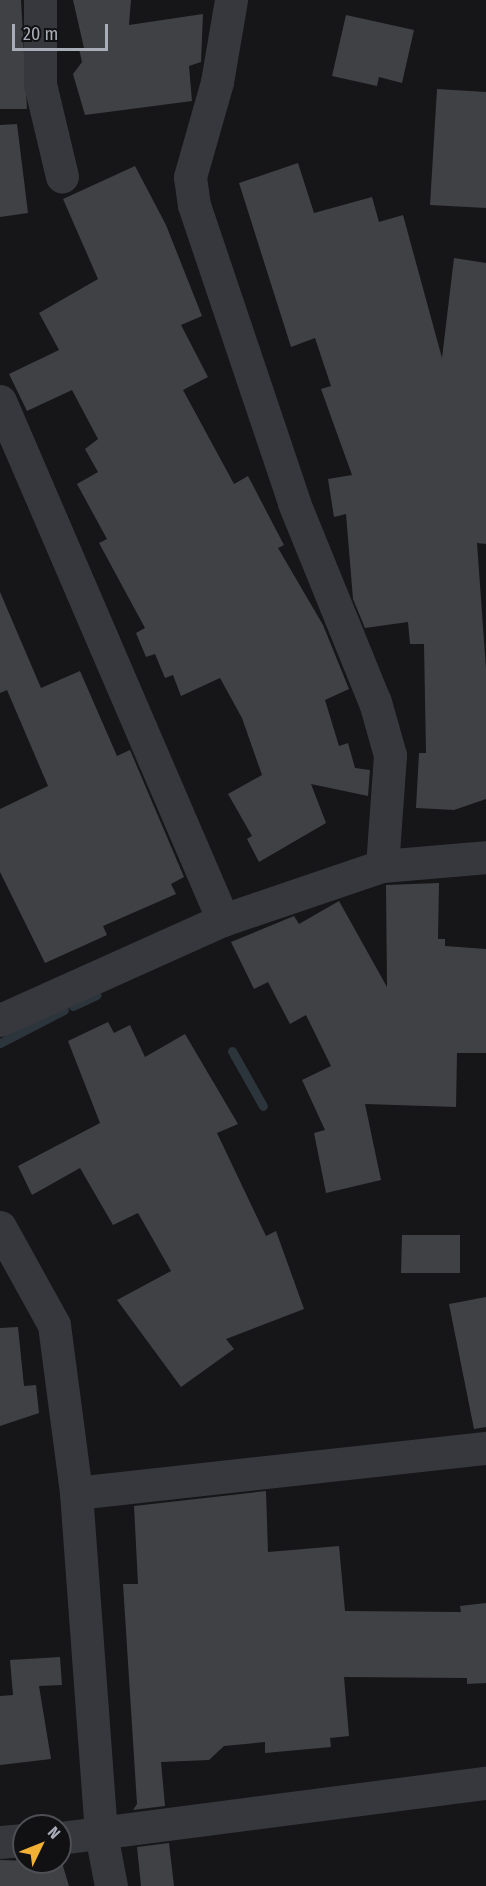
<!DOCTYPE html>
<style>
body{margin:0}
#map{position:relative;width:486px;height:1886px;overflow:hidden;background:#161618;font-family:"Fira Sans Condensed",sans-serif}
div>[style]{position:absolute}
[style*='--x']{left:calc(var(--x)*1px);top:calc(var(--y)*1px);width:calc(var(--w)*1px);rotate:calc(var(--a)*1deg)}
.stream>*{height:9px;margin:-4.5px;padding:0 4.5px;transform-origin:4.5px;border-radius:4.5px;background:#2c353c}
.building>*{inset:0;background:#404145}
.minor>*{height:33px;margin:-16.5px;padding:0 16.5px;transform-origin:16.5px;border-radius:16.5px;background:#37383d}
span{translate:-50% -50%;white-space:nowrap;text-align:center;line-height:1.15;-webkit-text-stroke:6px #111113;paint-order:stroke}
.north{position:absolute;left:12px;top:1814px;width:60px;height:60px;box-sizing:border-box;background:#111113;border:2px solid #4d4f55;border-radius:50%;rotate:47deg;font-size:16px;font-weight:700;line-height:24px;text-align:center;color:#a8adb8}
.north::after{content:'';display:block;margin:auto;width:21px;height:27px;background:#f2b134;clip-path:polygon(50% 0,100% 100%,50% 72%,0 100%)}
.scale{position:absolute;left:12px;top:24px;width:96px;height:27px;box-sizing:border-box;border:3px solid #a8adb8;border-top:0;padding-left:8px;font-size:18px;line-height:21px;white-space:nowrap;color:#a8adb8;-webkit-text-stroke:4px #111113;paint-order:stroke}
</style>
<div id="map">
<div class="stream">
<i style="--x:73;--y:1006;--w:26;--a:-25"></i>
<i style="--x:0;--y:1043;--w:72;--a:-27.3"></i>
<i style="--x:232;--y:1051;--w:63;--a:60.6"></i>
</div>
<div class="building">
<i style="clip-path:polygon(0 0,21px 0,27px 109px,0 109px)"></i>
<i style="clip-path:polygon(73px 0,131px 0,129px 25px,203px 14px,201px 62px,189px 66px,192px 101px,85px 115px,73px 74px,82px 62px,79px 49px,84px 48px)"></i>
<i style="clip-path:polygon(346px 15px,414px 30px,402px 83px,379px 77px,377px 86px,332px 76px)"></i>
<i style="clip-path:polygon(437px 89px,486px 92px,486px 208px,430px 205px)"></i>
<i style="clip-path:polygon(17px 124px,28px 213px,0 217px,0 125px)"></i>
<i style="clip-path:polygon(298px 163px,314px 213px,372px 197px,379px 222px,403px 215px,442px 358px,454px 258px,486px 263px,486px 544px,477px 543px,486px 669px,486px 799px,454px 810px,416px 808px,419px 753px,426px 753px,424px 644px,410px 644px,408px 622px,365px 628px,353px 599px,346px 514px,334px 517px,328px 479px,352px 475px,321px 389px,331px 386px,315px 338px,291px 347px,239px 183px)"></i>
<i style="clip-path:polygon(135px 166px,166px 225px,202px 316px,181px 325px,208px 377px,183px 390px,234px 484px,248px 476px,284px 545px,278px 548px,323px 625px,349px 689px,325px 700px,339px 746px,348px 743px,355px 768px,370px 770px,368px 796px,311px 784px,326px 823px,259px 862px,247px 839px,252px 836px,228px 794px,262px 775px,242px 718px,220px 678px,181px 696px,173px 675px,165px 678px,155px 654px,146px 657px,136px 633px,145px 628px,99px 543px,107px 539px,77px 484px,98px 472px,85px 449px,98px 439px,72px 390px,27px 411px,9px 374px,59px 350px,39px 313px,98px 279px,63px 199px)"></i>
<i style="clip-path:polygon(0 592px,41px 688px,80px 671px,117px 756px,130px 750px,184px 877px,171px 884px,176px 894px,103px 926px,107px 935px,45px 963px,0 872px,0 809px,48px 786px,7px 690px,0 693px)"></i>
<i style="clip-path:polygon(439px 883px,438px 939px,445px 939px,445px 946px,486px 949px,486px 1053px,457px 1053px,456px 1107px,365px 1104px,381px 1180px,326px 1193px,314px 1133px,325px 1130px,302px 1080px,331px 1066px,306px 1015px,290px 1024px,268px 982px,254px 989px,231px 942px,294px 916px,299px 924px,339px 901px,387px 987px,386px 885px)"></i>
<i style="clip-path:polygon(108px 1022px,114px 1033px,130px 1025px,145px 1057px,185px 1034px,238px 1124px,217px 1133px,266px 1236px,276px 1231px,304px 1309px,226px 1339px,234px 1349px,181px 1387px,117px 1300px,171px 1271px,138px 1213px,113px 1225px,80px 1168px,32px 1195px,18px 1166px,100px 1123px,68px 1041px)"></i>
<i style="clip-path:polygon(402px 1235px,460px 1235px,460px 1273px,401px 1273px)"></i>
<i style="clip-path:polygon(486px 1297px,486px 1427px,474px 1429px,449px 1304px)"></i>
<i style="clip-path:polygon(18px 1327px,24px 1386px,36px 1385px,39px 1413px,0 1426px,0 1328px)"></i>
<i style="clip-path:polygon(266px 1491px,268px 1552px,339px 1546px,345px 1611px,461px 1612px,460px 1606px,486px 1603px,486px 1683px,467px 1684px,467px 1678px,344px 1677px,349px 1736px,330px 1738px,331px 1747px,265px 1753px,265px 1742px,224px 1746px,209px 1760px,161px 1762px,165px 1806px,133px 1810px,137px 1804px,123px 1584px,138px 1584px,134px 1506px)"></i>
<i style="clip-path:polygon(60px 1657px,62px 1685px,39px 1686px,51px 1759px,0 1765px,0 1696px,13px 1695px,10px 1660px)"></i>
<i style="clip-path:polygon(169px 1843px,174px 1886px,141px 1886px,137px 1847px)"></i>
<i style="clip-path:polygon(60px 1856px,69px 1886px,0 1886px,0 1860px,60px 1862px)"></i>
</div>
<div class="minor">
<i style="--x:40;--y:0;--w:84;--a:90"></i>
<i style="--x:40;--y:84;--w:95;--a:76.6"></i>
<i style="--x:231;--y:0;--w:83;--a:99.7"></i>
<i style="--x:217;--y:82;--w:99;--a:105.9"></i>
<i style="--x:190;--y:177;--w:28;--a:82"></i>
<i style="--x:194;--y:205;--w:314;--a:71.4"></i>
<i style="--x:294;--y:503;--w:215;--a:67.9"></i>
<i style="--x:375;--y:702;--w:55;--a:74.2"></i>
<i style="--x:390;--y:755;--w:111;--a:94.1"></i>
<i style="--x:0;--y:401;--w:565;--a:66.75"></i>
<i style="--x:0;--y:1020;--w:244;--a:-24.2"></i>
<i style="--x:223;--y:920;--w:168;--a:-18.8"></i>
<i style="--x:382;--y:866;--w:104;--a:-4.9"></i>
<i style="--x:0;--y:1227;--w:112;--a:61.1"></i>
<i style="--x:54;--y:1325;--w:169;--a:82.5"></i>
<i style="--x:76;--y:1493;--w:342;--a:85.8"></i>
<i style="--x:101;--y:1834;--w:53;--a:79.1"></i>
<i style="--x:76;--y:1493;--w:412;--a:-6.3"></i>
<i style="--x:60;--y:1838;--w:430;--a:-7.4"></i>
<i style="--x:0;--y:1842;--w:24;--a:-5"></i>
</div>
<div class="north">N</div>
<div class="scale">20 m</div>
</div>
